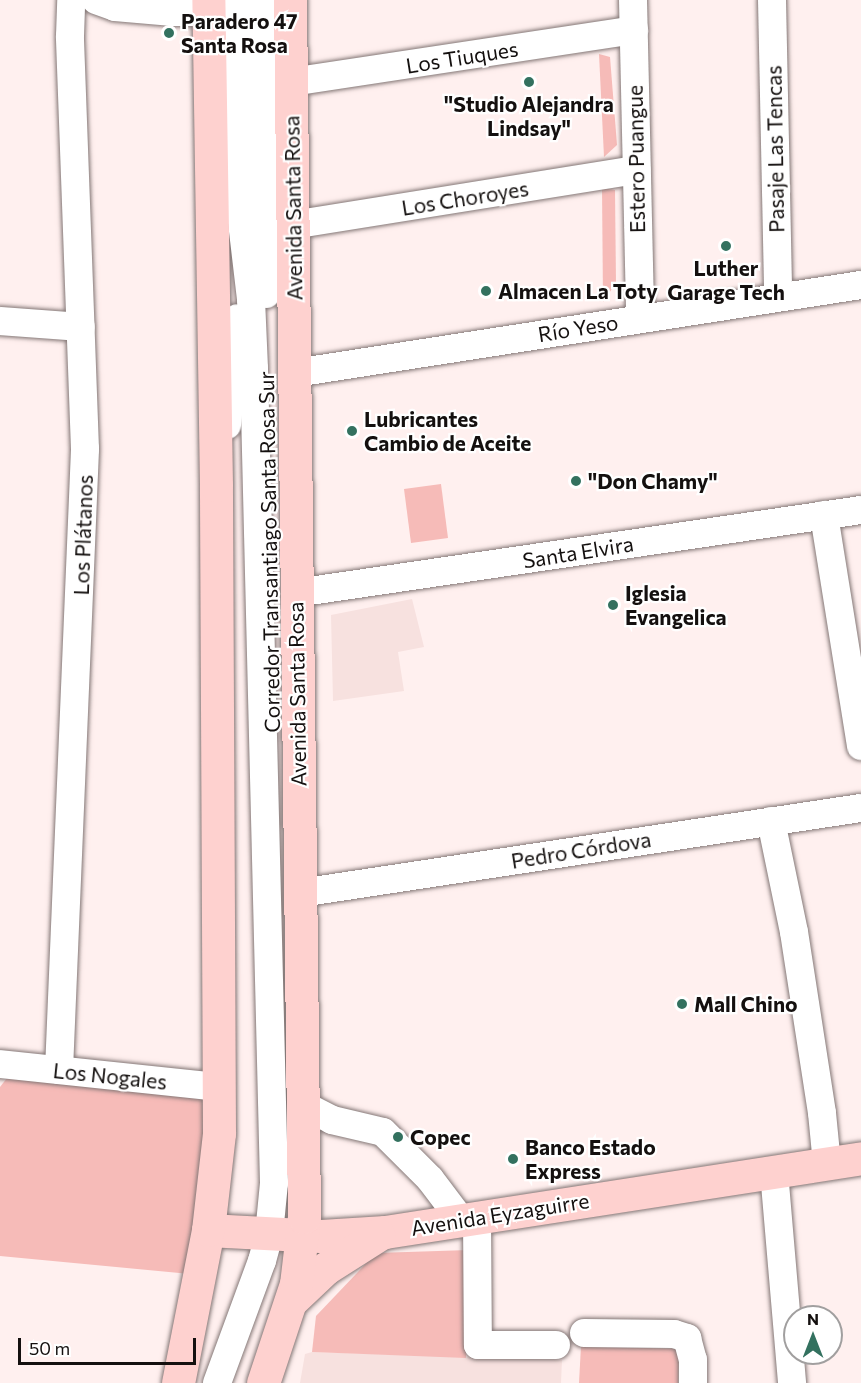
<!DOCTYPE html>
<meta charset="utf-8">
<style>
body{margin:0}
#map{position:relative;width:861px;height:1383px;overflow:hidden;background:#fff0ef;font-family:Commissioner,sans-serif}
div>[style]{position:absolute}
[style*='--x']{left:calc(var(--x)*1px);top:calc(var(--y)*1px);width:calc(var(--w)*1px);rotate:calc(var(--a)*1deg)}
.built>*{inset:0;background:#f7e1df}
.green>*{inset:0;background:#f6bbb8}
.roads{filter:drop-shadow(0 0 2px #847776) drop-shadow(0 0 2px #847776)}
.minor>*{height:28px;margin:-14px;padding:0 14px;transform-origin:14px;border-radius:14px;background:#fff}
.major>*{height:33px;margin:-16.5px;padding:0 16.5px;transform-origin:16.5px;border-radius:16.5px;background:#fed1cf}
.dots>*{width:16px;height:16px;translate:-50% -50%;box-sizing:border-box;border:3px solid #fff;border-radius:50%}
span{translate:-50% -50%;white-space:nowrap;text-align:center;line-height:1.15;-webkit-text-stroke:4.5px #fff;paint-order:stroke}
.poi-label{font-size:21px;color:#14100f;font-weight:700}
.left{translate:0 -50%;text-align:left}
.street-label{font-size:21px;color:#14100f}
.north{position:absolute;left:783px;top:1305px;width:60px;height:60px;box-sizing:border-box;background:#fff;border:2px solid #a19f9f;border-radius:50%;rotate:0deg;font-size:16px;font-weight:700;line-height:24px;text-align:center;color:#14100f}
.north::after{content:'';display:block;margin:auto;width:21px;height:27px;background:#33715f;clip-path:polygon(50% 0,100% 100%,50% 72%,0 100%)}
.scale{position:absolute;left:18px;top:1338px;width:178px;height:27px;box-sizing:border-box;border:3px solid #14100f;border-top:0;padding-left:8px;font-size:18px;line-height:21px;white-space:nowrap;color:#14100f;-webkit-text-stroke:4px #fff;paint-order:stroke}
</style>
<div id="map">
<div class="built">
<i style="clip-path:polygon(412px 599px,424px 647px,398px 652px,404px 691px,333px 701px,331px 615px)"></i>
<i style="clip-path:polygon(312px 1352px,562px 1360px,561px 1383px,300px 1383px,305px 1354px)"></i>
</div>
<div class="green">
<i style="clip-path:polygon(599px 54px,610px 57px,617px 145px,604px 157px)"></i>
<i style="clip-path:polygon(602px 188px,615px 190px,616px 283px,603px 302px)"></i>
<i style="clip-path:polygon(441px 484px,448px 538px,411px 543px,404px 489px)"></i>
<i style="clip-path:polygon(7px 1078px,207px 1099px,190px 1274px,0 1256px,0 1087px)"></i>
<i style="clip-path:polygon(469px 1250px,466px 1358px,312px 1352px,316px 1316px,376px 1253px)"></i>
<i style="clip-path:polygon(581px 1346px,679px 1349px,678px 1383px,579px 1383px)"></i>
</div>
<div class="roads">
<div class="minor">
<i style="--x:96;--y:0;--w:20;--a:20"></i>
<i style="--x:115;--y:7;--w:58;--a:4.9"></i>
<i style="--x:173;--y:12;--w:36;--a:0"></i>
<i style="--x:209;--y:12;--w:21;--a:-14"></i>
<i style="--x:261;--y:0;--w:294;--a:89"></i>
<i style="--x:633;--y:0;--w:318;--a:88.7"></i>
<i style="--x:772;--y:0;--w:297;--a:88.8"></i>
<i style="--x:291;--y:82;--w:347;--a:-8.6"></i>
<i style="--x:292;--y:225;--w:349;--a:-9.1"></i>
<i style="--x:0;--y:321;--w:81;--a:4.2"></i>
<i style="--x:295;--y:373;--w:573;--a:-8.84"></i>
<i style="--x:227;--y:425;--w:107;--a:-84.7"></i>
<i style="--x:824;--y:515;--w:234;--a:80.9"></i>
<i style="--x:296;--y:593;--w:571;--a:-8.36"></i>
<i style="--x:771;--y:821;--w:113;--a:78.3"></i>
<i style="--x:794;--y:932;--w:183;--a:81.2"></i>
<i style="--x:822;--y:1113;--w:51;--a:84.4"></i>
<i style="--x:300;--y:893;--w:567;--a:-8.62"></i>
<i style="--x:0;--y:1064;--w:221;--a:6"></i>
<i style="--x:59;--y:1070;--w:622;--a:-87.6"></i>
<i style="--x:85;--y:449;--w:413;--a:-92.1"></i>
<i style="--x:70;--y:36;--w:36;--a:-88"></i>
<i style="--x:303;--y:1105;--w:33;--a:27"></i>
<i style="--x:332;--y:1120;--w:52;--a:13.2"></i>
<i style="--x:383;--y:1132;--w:66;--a:45"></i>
<i style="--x:430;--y:1179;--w:51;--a:52.9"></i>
<i style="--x:774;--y:1172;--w:212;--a:85.1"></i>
<i style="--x:477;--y:1217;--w:128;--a:89.6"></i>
<i style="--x:478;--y:1345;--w:78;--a:0"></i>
<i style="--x:584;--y:1333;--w:90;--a:0.6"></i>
<i style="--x:674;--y:1334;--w:14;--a:17"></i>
<i style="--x:687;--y:1338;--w:23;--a:75"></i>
<i style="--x:693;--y:1360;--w:23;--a:90"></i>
<i style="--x:217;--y:1383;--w:130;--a:-69.8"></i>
<i style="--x:262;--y:1261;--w:28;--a:-75"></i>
<i style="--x:269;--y:1234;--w:51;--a:-84.4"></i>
<i style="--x:274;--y:1183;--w:815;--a:-91.41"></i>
<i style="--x:254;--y:368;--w:69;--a:-92.5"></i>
<i style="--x:251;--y:299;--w:95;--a:-96.7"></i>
<i style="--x:240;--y:205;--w:205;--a:-91.1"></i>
</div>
<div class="major">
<i style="--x:208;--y:1230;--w:113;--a:3"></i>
<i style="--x:321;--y:1236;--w:64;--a:-3.6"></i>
<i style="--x:385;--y:1232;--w:482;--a:-8.8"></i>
<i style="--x:291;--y:1301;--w:48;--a:-43.3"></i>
<i style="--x:326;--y:1268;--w:62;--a:-32.4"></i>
<i style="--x:178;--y:1383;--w:156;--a:-78.9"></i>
<i style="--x:208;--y:1230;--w:98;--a:-83.5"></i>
<i style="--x:219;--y:1133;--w:648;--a:-90.27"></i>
<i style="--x:216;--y:485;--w:485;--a:-90.9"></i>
<i style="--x:263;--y:1383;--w:104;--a:-71.6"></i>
<i style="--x:296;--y:1284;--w:67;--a:-83.2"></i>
<i style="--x:304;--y:1217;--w:1217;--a:-90.66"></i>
</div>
</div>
<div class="dots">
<i style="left:169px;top:33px;background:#33715f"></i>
<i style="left:529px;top:82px;background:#33715f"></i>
<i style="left:726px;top:246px;background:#33715f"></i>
<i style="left:486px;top:291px;background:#33715f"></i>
<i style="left:352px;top:431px;background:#33715f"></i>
<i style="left:576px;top:481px;background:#33715f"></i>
<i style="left:613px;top:605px;background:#33715f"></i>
<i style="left:682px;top:1004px;background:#33715f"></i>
<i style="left:398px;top:1137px;background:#33715f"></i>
<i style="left:513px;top:1159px;background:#33715f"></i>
</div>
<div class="poi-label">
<span class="left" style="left:181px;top:33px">Paradero 47<br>Santa Rosa</span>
<span style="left:529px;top:116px">"Studio Alejandra<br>Lindsay"</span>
<span style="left:726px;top:280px">Luther<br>Garage Tech</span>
<span class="left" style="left:498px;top:291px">Almacen La Toty</span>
<span class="left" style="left:364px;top:431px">Lubricantes<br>Cambio de Aceite</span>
<span class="left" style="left:588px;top:481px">"Don Chamy"</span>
<span class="left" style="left:625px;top:605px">Iglesia<br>Evangelica</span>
<span class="left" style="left:694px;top:1004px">Mall Chino</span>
<span class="left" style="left:410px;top:1137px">Copec</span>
<span class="left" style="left:525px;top:1159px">Banco Estado<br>Express</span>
</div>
<div class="street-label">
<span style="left:462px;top:57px;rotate:-9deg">Los Tiuques</span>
<span style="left:775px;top:149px;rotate:-91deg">Pasaje Las Tencas</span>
<span style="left:636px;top:159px;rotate:-91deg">Estero Puangue</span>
<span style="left:465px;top:198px;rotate:-9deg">Los Choroyes</span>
<span style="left:293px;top:208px;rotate:-91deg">Avenida Santa Rosa</span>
<span style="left:578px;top:328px;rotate:-9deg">Río Yeso</span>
<span style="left:83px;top:535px;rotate:-88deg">Los Plátanos</span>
<span style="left:269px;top:552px;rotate:-91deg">Corredor Transantiago Santa Rosa Sur</span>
<span style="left:578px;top:552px;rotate:-9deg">Santa Elvira</span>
<span style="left:297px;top:694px;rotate:-91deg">Avenida Santa Rosa</span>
<span style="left:581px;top:850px;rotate:-9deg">Pedro Córdova</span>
<span style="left:110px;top:1076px;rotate:6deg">Los Nogales</span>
<span style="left:500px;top:1214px;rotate:-9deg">Avenida Eyzaguirre</span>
</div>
<div class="north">N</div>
<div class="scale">50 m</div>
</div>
